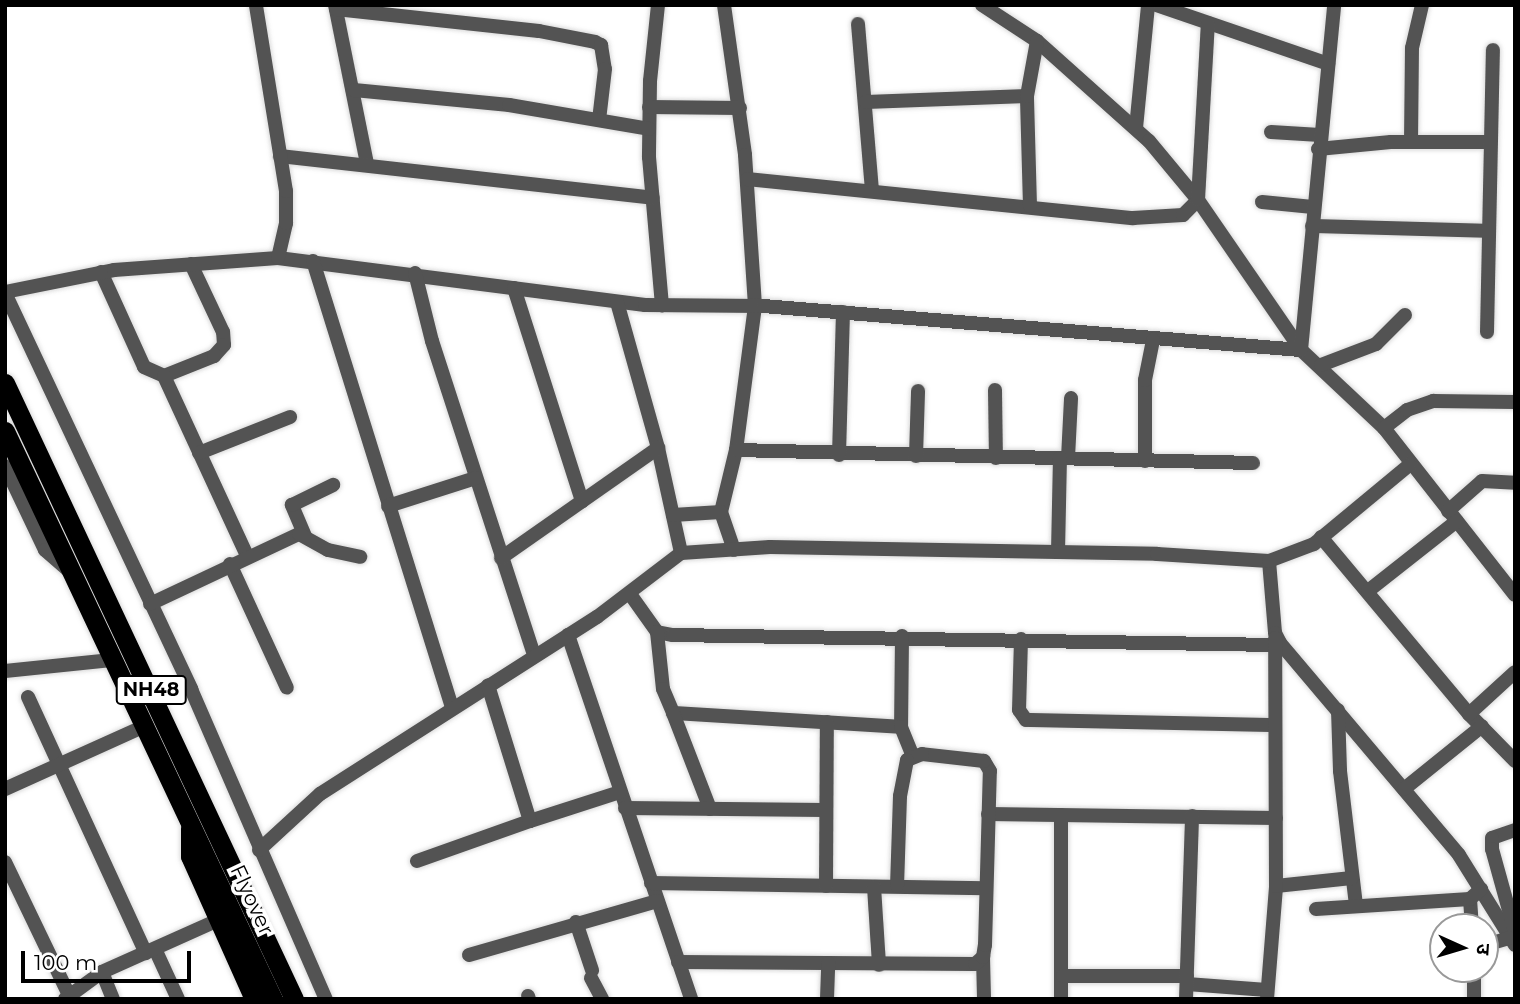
<!DOCTYPE html>
<meta charset="utf-8">
<style>
body{margin:0}
#map{position:relative;width:1520px;height:1004px;overflow:hidden;background:#fff;font-family:Montserrat,"Noto Sans Devanagari",sans-serif}
div>[style]{position:absolute}
[style*='--x']{left:calc(var(--x)*1px);top:calc(var(--y)*1px);width:calc(var(--w)*1px);rotate:calc(var(--a)*1deg)}
.roads{filter:drop-shadow(0 0 2px #dbdbdb) drop-shadow(0 0 2px #dbdbdb)}
.minor>*{height:14px;margin:-7px;padding:0 7px;transform-origin:7px;border-radius:7px;background:#535353}
.highway>*{height:19px;margin:-9.5px;padding:0 9.5px;transform-origin:9.5px;border-radius:9.5px;background:#000}
span{translate:-50% -50%;white-space:nowrap;text-align:center;line-height:1.15;-webkit-text-stroke:7px #fff;paint-order:stroke}
.shield-label span{padding:2px 5px;background:#fff;border:2px solid;border-radius:5px;-webkit-text-stroke-width:0}
.shield-label{font-size:19px;color:#000;font-weight:700}
.street-label{font-size:21px;color:#000}
.frame{position:absolute;inset:0;border:7px solid #000;pointer-events:none}
.north{position:absolute;left:1429px;top:913px;width:70px;height:70px;box-sizing:border-box;background:#fff;border:2px solid #999;border-radius:50%;rotate:94deg;font-size:19px;font-weight:700;line-height:28px;text-align:center;color:#000}
.north::after{content:'';display:block;margin:auto;width:24px;height:32px;background:#000;clip-path:polygon(50% 0,100% 100%,50% 72%,0 100%)}
.scale{position:absolute;left:21px;top:951px;width:170px;height:32px;box-sizing:border-box;border:4px solid #000;border-top:0;padding-left:9px;font-size:21px;line-height:24px;white-space:nowrap;color:#000;-webkit-text-stroke:5px #fff;paint-order:stroke}
</style>
<div id="map">
<div class="roads">
<div class="minor">
<i style="--x:335;--y:5;--w:162;--a:78.6"></i>
<i style="--x:658;--y:5;--w:76;--a:96"></i>
<i style="--x:650;--y:81;--w:76;--a:90.8"></i>
<i style="--x:649;--y:157;--w:149;--a:85"></i>
<i style="--x:724;--y:5;--w:151;--a:82"></i>
<i style="--x:745;--y:155;--w:151;--a:86.2"></i>
<i style="--x:755;--y:306;--w:145;--a:97.5"></i>
<i style="--x:736;--y:450;--w:64;--a:103.6"></i>
<i style="--x:721;--y:512;--w:40;--a:71.1"></i>
<i style="--x:982;--y:5;--w:66;--a:33.2"></i>
<i style="--x:1037;--y:41;--w:150;--a:41.8"></i>
<i style="--x:1149;--y:141;--w:77;--a:50.3"></i>
<i style="--x:1198;--y:200;--w:182;--a:55.5"></i>
<i style="--x:1301;--y:350;--w:114;--a:43.2"></i>
<i style="--x:1384;--y:428;--w:212;--a:51.9"></i>
<i style="--x:1156;--y:5;--w:182;--a:18.9"></i>
<i style="--x:336;--y:9;--w:204;--a:6.2"></i>
<i style="--x:539;--y:31;--w:57;--a:11.1"></i>
<i style="--x:595;--y:42;--w:7;--a:27"></i>
<i style="--x:601;--y:45;--w:24;--a:81"></i>
<i style="--x:605;--y:69;--w:51;--a:96.7"></i>
<i style="--x:858;--y:24;--w:166;--a:85.2"></i>
<i style="--x:354;--y:90;--w:156;--a:5.5"></i>
<i style="--x:509;--y:105;--w:142;--a:9.7"></i>
<i style="--x:866;--y:102;--w:161;--a:-2.1"></i>
<i style="--x:649;--y:107;--w:91;--a:0.6"></i>
<i style="--x:1136;--y:128;--w:124;--a:-84.4"></i>
<i style="--x:1271;--y:132;--w:49;--a:3.5"></i>
<i style="--x:1411;--y:142;--w:94;--a:-89.4"></i>
<i style="--x:1412;--y:48;--w:44;--a:-76.9"></i>
<i style="--x:1318;--y:149;--w:73;--a:-5.5"></i>
<i style="--x:1391;--y:142;--w:99;--a:0"></i>
<i style="--x:280;--y:156;--w:375;--a:6.4"></i>
<i style="--x:747;--y:179;--w:388;--a:5.8"></i>
<i style="--x:1133;--y:218;--w:50;--a:-3.4"></i>
<i style="--x:1183;--y:215;--w:21;--a:-45"></i>
<i style="--x:1198;--y:200;--w:177;--a:-86.8"></i>
<i style="--x:1262;--y:202;--w:51;--a:5.6"></i>
<i style="--x:1030;--y:206;--w:110;--a:-91.6"></i>
<i style="--x:1027;--y:96;--w:56;--a:-79.7"></i>
<i style="--x:1312;--y:226;--w:175;--a:1.6"></i>
<i style="--x:278;--y:258;--w:370;--a:7.3"></i>
<i style="--x:645;--y:305;--w:118;--a:0.5"></i>
<i style="--x:763;--y:306;--w:540;--a:4.68"></i>
<i style="--x:1301;--y:350;--w:347;--a:-84.5"></i>
<i style="--x:313;--y:261;--w:468;--a:72.7"></i>
<i style="--x:101;--y:272;--w:104;--a:65.6"></i>
<i style="--x:144;--y:367;--w:22;--a:24"></i>
<i style="--x:164;--y:376;--w:54;--a:-21.8"></i>
<i style="--x:214;--y:356;--w:15;--a:-48"></i>
<i style="--x:224;--y:345;--w:13;--a:-94"></i>
<i style="--x:223;--y:332;--w:75;--a:-115.2"></i>
<i style="--x:415;--y:273;--w:70;--a:76"></i>
<i style="--x:432;--y:341;--w:329;--a:72"></i>
<i style="--x:514;--y:288;--w:224;--a:72.3"></i>
<i style="--x:5;--y:292;--w:111;--a:-11.4"></i>
<i style="--x:114;--y:270;--w:164;--a:-4.2"></i>
<i style="--x:278;--y:258;--w:36;--a:-77"></i>
<i style="--x:286;--y:223;--w:32;--a:-90"></i>
<i style="--x:286;--y:191;--w:188;--a:-99.2"></i>
<i style="--x:5;--y:293;--w:438;--a:64.8"></i>
<i style="--x:191;--y:689;--w:338;--a:66.5"></i>
<i style="--x:617;--y:302;--w:152;--a:74.3"></i>
<i style="--x:658;--y:448;--w:107;--a:77.6"></i>
<i style="--x:1487;--y:332;--w:282;--a:-88.8"></i>
<i style="--x:1321;--y:365;--w:59;--a:-20.9"></i>
<i style="--x:1376;--y:344;--w:41;--a:-45"></i>
<i style="--x:164;--y:376;--w:198;--a:65.2"></i>
<i style="--x:995;--y:390;--w:68;--a:89.2"></i>
<i style="--x:1384;--y:428;--w:29;--a:-38"></i>
<i style="--x:1407;--y:410;--w:28;--a:-19"></i>
<i style="--x:1433;--y:401;--w:82;--a:0.7"></i>
<i style="--x:736;--y:450;--w:517;--a:1.44"></i>
<i style="--x:199;--y:453;--w:98;--a:-21.6"></i>
<i style="--x:839;--y:455;--w:143;--a:-88.4"></i>
<i style="--x:916;--y:456;--w:65;--a:-88.2"></i>
<i style="--x:1068;--y:458;--w:60;--a:-87.1"></i>
<i style="--x:1145;--y:461;--w:81;--a:-90"></i>
<i style="--x:1145;--y:380;--w:41;--a:-78.7"></i>
<i style="--x:5;--y:466;--w:93;--a:64.5"></i>
<i style="--x:45;--y:550;--w:32;--a:41"></i>
<i style="--x:388;--y:506;--w:92;--a:-17.7"></i>
<i style="--x:1448;--y:511;--w:45;--a:-41.4"></i>
<i style="--x:1482;--y:481;--w:33;--a:3"></i>
<i style="--x:673;--y:515;--w:48;--a:-3.6"></i>
<i style="--x:305;--y:536;--w:34;--a:-113"></i>
<i style="--x:292;--y:505;--w:46;--a:-26"></i>
<i style="--x:1321;--y:537;--w:231;--a:50.1"></i>
<i style="--x:1469;--y:714;--w:66;--a:45.6"></i>
<i style="--x:1058;--y:552;--w:94;--a:-88.8"></i>
<i style="--x:501;--y:558;--w:192;--a:-35"></i>
<i style="--x:1269;--y:561;--w:72;--a:85.2"></i>
<i style="--x:1275;--y:633;--w:11;--a:63"></i>
<i style="--x:1280;--y:643;--w:277;--a:49.8"></i>
<i style="--x:1459;--y:855;--w:106;--a:58.1"></i>
<i style="--x:230;--y:564;--w:136;--a:65.3"></i>
<i style="--x:1368;--y:591;--w:113;--a:-38.2"></i>
<i style="--x:630;--y:594;--w:47;--a:54.6"></i>
<i style="--x:657;--y:632;--w:16;--a:11"></i>
<i style="--x:673;--y:635;--w:602;--a:0.95"></i>
<i style="--x:150;--y:604;--w:165;--a:-25.2"></i>
<i style="--x:299;--y:534;--w:33;--a:29"></i>
<i style="--x:328;--y:550;--w:33;--a:12"></i>
<i style="--x:657;--y:632;--w:57;--a:84"></i>
<i style="--x:663;--y:689;--w:26;--a:67"></i>
<i style="--x:673;--y:713;--w:228;--a:3.5"></i>
<i style="--x:568;--y:635;--w:384;--a:71.3"></i>
<i style="--x:902;--y:636;--w:91;--a:90.6"></i>
<i style="--x:901;--y:727;--w:31;--a:68"></i>
<i style="--x:1021;--y:639;--w:71;--a:91.6"></i>
<i style="--x:1019;--y:710;--w:12;--a:55"></i>
<i style="--x:1026;--y:720;--w:249;--a:1.2"></i>
<i style="--x:5;--y:671;--w:107;--a:-5.9"></i>
<i style="--x:28;--y:697;--w:282;--a:65.3"></i>
<i style="--x:1338;--y:710;--w:61;--a:88.1"></i>
<i style="--x:1340;--y:771;--w:136;--a:83.2"></i>
<i style="--x:673;--y:713;--w:103;--a:68.9"></i>
<i style="--x:1469;--y:714;--w:62;--a:-42.4"></i>
<i style="--x:5;--y:789;--w:150;--a:-24.3"></i>
<i style="--x:1404;--y:789;--w:100;--a:-38.9"></i>
<i style="--x:625;--y:808;--w:200;--a:0.6"></i>
<i style="--x:988;--y:814;--w:288;--a:0.8"></i>
<i style="--x:1061;--y:815;--w:184;--a:90"></i>
<i style="--x:530;--y:821;--w:95;--a:-17.9"></i>
<i style="--x:1515;--y:830;--w:24;--a:161"></i>
<i style="--x:1492;--y:838;--w:11;--a:90"></i>
<i style="--x:1492;--y:849;--w:86;--a:74.5"></i>
<i style="--x:259;--y:850;--w:83;--a:-42.6"></i>
<i style="--x:320;--y:794;--w:329;--a:-32.6"></i>
<i style="--x:597;--y:617;--w:106;--a:-37.3"></i>
<i style="--x:681;--y:553;--w:89;--a:-3.9"></i>
<i style="--x:770;--y:547;--w:387;--a:1"></i>
<i style="--x:1157;--y:554;--w:112;--a:3.6"></i>
<i style="--x:1269;--y:561;--w:48;--a:-20.7"></i>
<i style="--x:1314;--y:544;--w:124;--a:-39.7"></i>
<i style="--x:417;--y:861;--w:120;--a:-19.5"></i>
<i style="--x:530;--y:821;--w:142;--a:-107.2"></i>
<i style="--x:5;--y:862;--w:150;--a:64.3"></i>
<i style="--x:651;--y:883;--w:335;--a:0.9"></i>
<i style="--x:826;--y:886;--w:164;--a:-89.7"></i>
<i style="--x:1276;--y:886;--w:76;--a:-6"></i>
<i style="--x:874;--y:887;--w:78;--a:86.3"></i>
<i style="--x:1470;--y:899;--w:28;--a:86"></i>
<i style="--x:1316;--y:909;--w:154;--a:-3.7"></i>
<i style="--x:1470;--y:899;--w:15;--a:-42"></i>
<i style="--x:576;--y:922;--w:51;--a:71.6"></i>
<i style="--x:1485;--y:945;--w:25;--a:-16"></i>
<i style="--x:155;--y:949;--w:55;--a:65.3"></i>
<i style="--x:469;--y:955;--w:196;--a:-16"></i>
<i style="--x:983;--y:957;--w:42;--a:88.6"></i>
<i style="--x:678;--y:962;--w:297;--a:0.4"></i>
<i style="--x:975;--y:964;--w:11;--a:-41"></i>
<i style="--x:983;--y:957;--w:12;--a:-81"></i>
<i style="--x:985;--y:945;--w:174;--a:-88.4"></i>
<i style="--x:990;--y:771;--w:12;--a:-121"></i>
<i style="--x:984;--y:761;--w:62;--a:-173.6"></i>
<i style="--x:922;--y:754;--w:16;--a:158"></i>
<i style="--x:907;--y:760;--w:37;--a:101"></i>
<i style="--x:900;--y:796;--w:90;--a:91.9"></i>
<i style="--x:1474;--y:969;--w:30;--a:90"></i>
<i style="--x:102;--y:972;--w:29;--a:68"></i>
<i style="--x:1063;--y:976;--w:124;--a:0"></i>
<i style="--x:591;--y:978;--w:24;--a:62"></i>
<i style="--x:1187;--y:984;--w:80;--a:4.3"></i>
<i style="--x:528;--y:996;--w:3;--a:72"></i>
<i style="--x:65;--y:999;--w:46;--a:-36.1"></i>
<i style="--x:102;--y:972;--w:127;--a:-24.1"></i>
<i style="--x:827;--y:999;--w:36;--a:-88"></i>
<i style="--x:1186;--y:999;--w:183;--a:-88.1"></i>
<i style="--x:1267;--y:999;--w:113;--a:-85.4"></i>
<i style="--x:1276;--y:886;--w:248;--a:-90.2"></i>
</div>
<div class="highway">
<i style="--x:5;--y:383;--w:680;--a:64.87"></i>
<i style="--x:5;--y:431;--w:628;--a:64.74"></i>
<i style="--x:190;--y:828;--w:28;--a:90"></i>
<i style="--x:190;--y:856;--w:157;--a:65.9"></i>
</div>
</div>
<div class="shield-label">
<span style="left:151px;top:690px">NH48</span>
</div>
<div class="street-label">
<span style="left:252px;top:900px;rotate:65deg">Flyover</span>
</div>
<div class="frame"></div>
<div class="north">उ</div>
<div class="scale">100 m</div>
</div>
